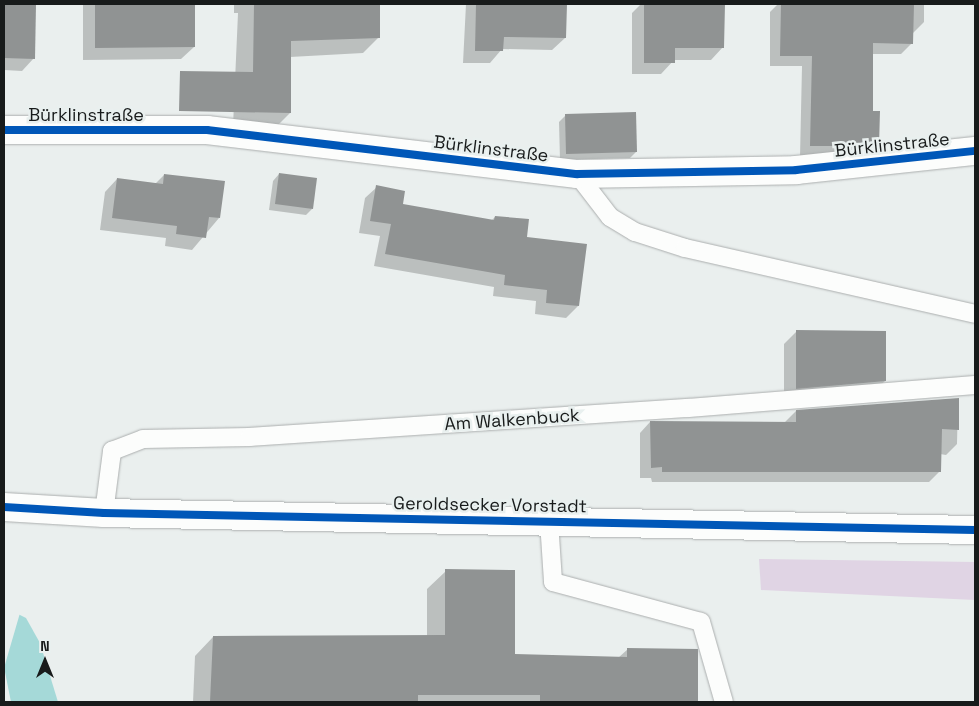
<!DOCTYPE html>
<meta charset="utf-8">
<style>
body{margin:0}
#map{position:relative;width:979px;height:706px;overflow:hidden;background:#eaefee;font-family:"Space Grotesk",sans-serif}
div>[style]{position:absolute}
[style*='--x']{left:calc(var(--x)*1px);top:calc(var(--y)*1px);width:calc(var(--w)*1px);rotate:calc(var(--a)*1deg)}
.green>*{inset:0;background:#e0d4e4}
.water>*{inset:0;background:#a5d9d8}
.pier>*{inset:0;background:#eaefee}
.shadow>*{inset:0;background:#0003}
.building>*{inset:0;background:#909393}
.roads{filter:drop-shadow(0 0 1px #abaeae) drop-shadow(0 0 1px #abaeae)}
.lane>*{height:18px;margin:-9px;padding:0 9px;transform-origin:9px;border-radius:9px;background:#fcfdfc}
.street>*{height:28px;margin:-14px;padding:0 14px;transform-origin:14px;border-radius:14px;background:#fcfdfc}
.primary>*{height:28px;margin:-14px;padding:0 14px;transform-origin:14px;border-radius:14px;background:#fcfdfc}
.cycleway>*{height:8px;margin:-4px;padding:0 4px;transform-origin:4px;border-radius:4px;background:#0057b8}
span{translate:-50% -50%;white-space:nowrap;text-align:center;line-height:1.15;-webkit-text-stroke:5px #e9f0ef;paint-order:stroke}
.street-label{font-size:18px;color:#181b1b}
.frame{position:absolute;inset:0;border:5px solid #181b1b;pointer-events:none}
.north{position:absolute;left:20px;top:636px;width:50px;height:50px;-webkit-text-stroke:4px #e9f0ef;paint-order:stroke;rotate:0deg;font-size:14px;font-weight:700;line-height:20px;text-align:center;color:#181b1b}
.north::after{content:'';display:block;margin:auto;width:18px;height:22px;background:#181b1b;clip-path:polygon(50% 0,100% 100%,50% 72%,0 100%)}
</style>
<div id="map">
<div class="green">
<i style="clip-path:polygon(759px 559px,975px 562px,975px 600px,761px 590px)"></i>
</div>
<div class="water">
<i style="clip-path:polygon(4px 607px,26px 618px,40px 643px,58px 702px,11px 702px,4px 667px)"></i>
</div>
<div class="pier">
<i style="clip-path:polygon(4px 605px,20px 613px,4px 668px)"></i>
</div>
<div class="shadow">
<i style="clip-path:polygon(4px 4px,35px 4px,34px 58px,22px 71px,4px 70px)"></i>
<i style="clip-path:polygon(83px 4px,193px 4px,194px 47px,181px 59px,83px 60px)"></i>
<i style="clip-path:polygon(234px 4px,380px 4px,379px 37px,363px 53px,290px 57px,290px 113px,274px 129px,233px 126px,238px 13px,234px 13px)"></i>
<i style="clip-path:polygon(466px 4px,566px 4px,565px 38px,552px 50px,502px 49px,490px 63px,463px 63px)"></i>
<i style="clip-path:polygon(641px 4px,724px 4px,723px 47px,711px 60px,674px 60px,661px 74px,632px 74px,632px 13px)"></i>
<i style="clip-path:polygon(778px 4px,924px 4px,924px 22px,913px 33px,912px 43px,901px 54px,872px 54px,872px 112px,878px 145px,867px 156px,800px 157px,802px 66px,770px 66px,770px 12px)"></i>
<i style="clip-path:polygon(565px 116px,636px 152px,630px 158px,560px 160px,559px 122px)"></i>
<i style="clip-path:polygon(279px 174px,312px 209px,306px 215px,269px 210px,273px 181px)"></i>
<i style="clip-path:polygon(164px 175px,219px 218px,192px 250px,165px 246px,166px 238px,100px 230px,105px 192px,117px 179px,155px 184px)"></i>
<i style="clip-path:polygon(377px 187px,402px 206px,491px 221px,495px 217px,526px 238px,578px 306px,566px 318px,535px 314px,536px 301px,493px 296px,494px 287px,374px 266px,380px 236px,359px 233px,365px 198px)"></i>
<i style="clip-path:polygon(796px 332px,885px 381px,872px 393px,784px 400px,784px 344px)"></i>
<i style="clip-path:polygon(958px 399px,957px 444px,946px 455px,940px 454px,940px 471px,929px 482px,652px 482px,651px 478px,640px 478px,640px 433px,650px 422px,785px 422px,796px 411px)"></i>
<i style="clip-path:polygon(446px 571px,514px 656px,618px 658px,628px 649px,696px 650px,696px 702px,193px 702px,195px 656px,213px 637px,427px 636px,427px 589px)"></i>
</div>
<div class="building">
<i style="clip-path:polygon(4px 4px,36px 4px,35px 59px,4px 58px)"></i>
<i style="clip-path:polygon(95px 4px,195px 4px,195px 47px,95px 48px)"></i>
<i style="clip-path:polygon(254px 4px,380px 4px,380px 38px,291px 41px,291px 113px,179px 111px,180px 71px,253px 72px)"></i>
<i style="clip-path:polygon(476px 4px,567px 4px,566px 38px,504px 37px,503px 51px,475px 51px)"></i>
<i style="clip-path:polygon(644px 4px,725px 4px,724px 48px,675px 48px,675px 63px,644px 63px)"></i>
<i style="clip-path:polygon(781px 4px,914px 4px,913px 44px,873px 43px,873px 111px,880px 111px,879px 146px,810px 146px,812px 56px,780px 56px)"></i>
<i style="clip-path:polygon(636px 112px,637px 152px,566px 154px,565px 114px)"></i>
<i style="clip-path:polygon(279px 173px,317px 178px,313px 209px,275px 204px)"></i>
<i style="clip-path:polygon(164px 174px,225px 181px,220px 218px,209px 217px,206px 238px,176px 234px,177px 226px,112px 218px,117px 178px,163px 184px)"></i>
<i style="clip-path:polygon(376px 185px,405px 191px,403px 204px,494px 220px,495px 216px,529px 219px,527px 237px,587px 244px,579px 306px,546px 303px,547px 290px,504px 285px,505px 275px,385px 254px,391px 224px,370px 221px)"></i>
<i style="clip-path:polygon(796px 330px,886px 331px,886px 381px,796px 389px)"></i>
<i style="clip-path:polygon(959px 398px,959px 430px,942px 429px,941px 472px,662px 472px,662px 467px,651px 468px,650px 421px,796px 422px,796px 410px)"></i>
<i style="clip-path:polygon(445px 569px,515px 570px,515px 654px,627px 657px,627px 648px,698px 649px,698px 702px,540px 702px,540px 695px,418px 695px,418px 702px,210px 702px,213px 636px,445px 635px)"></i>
</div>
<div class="roads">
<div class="lane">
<i style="--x:577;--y:174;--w:54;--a:52.5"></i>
<i style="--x:610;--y:217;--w:29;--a:31"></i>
<i style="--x:635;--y:232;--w:52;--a:17.7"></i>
<i style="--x:685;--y:248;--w:297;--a:12.8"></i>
<i style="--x:104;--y:513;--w:63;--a:-82.6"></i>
<i style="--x:112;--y:451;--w:33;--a:-21"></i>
<i style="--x:143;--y:439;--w:107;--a:-1.1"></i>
<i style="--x:250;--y:437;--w:439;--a:-3.8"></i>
<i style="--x:688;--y:408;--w:288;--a:-4.6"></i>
<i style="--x:549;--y:521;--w:61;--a:86.2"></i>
<i style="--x:553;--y:582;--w:153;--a:15.1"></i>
<i style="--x:701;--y:622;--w:83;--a:74"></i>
</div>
<div class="street">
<i style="--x:4;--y:130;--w:203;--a:0"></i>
<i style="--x:207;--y:130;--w:373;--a:6.8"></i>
<i style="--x:577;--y:174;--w:219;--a:-1"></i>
<i style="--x:796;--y:170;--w:180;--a:-6.1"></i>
</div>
<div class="primary">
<i style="--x:4;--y:507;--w:100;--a:3.4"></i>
<i style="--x:104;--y:513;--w:871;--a:1.12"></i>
</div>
</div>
<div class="cycleway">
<i style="--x:4;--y:130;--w:203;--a:0"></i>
<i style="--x:207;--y:130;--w:373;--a:6.8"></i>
<i style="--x:577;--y:174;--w:219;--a:-1"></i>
<i style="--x:796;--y:170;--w:180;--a:-6.1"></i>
<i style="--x:4;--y:507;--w:100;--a:3.4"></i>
<i style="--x:104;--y:513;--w:871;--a:1.12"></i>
</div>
<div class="street-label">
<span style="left:86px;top:115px">Bürklinstraße</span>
<span style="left:892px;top:145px;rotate:-6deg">Bürklinstraße</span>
<span style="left:491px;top:149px;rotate:7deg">Bürklinstraße</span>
<span style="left:512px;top:420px;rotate:-4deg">Am Walkenbuck</span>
<span style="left:490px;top:505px;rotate:1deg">Geroldsecker Vorstadt</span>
</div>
<div class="frame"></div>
<div class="north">N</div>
</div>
